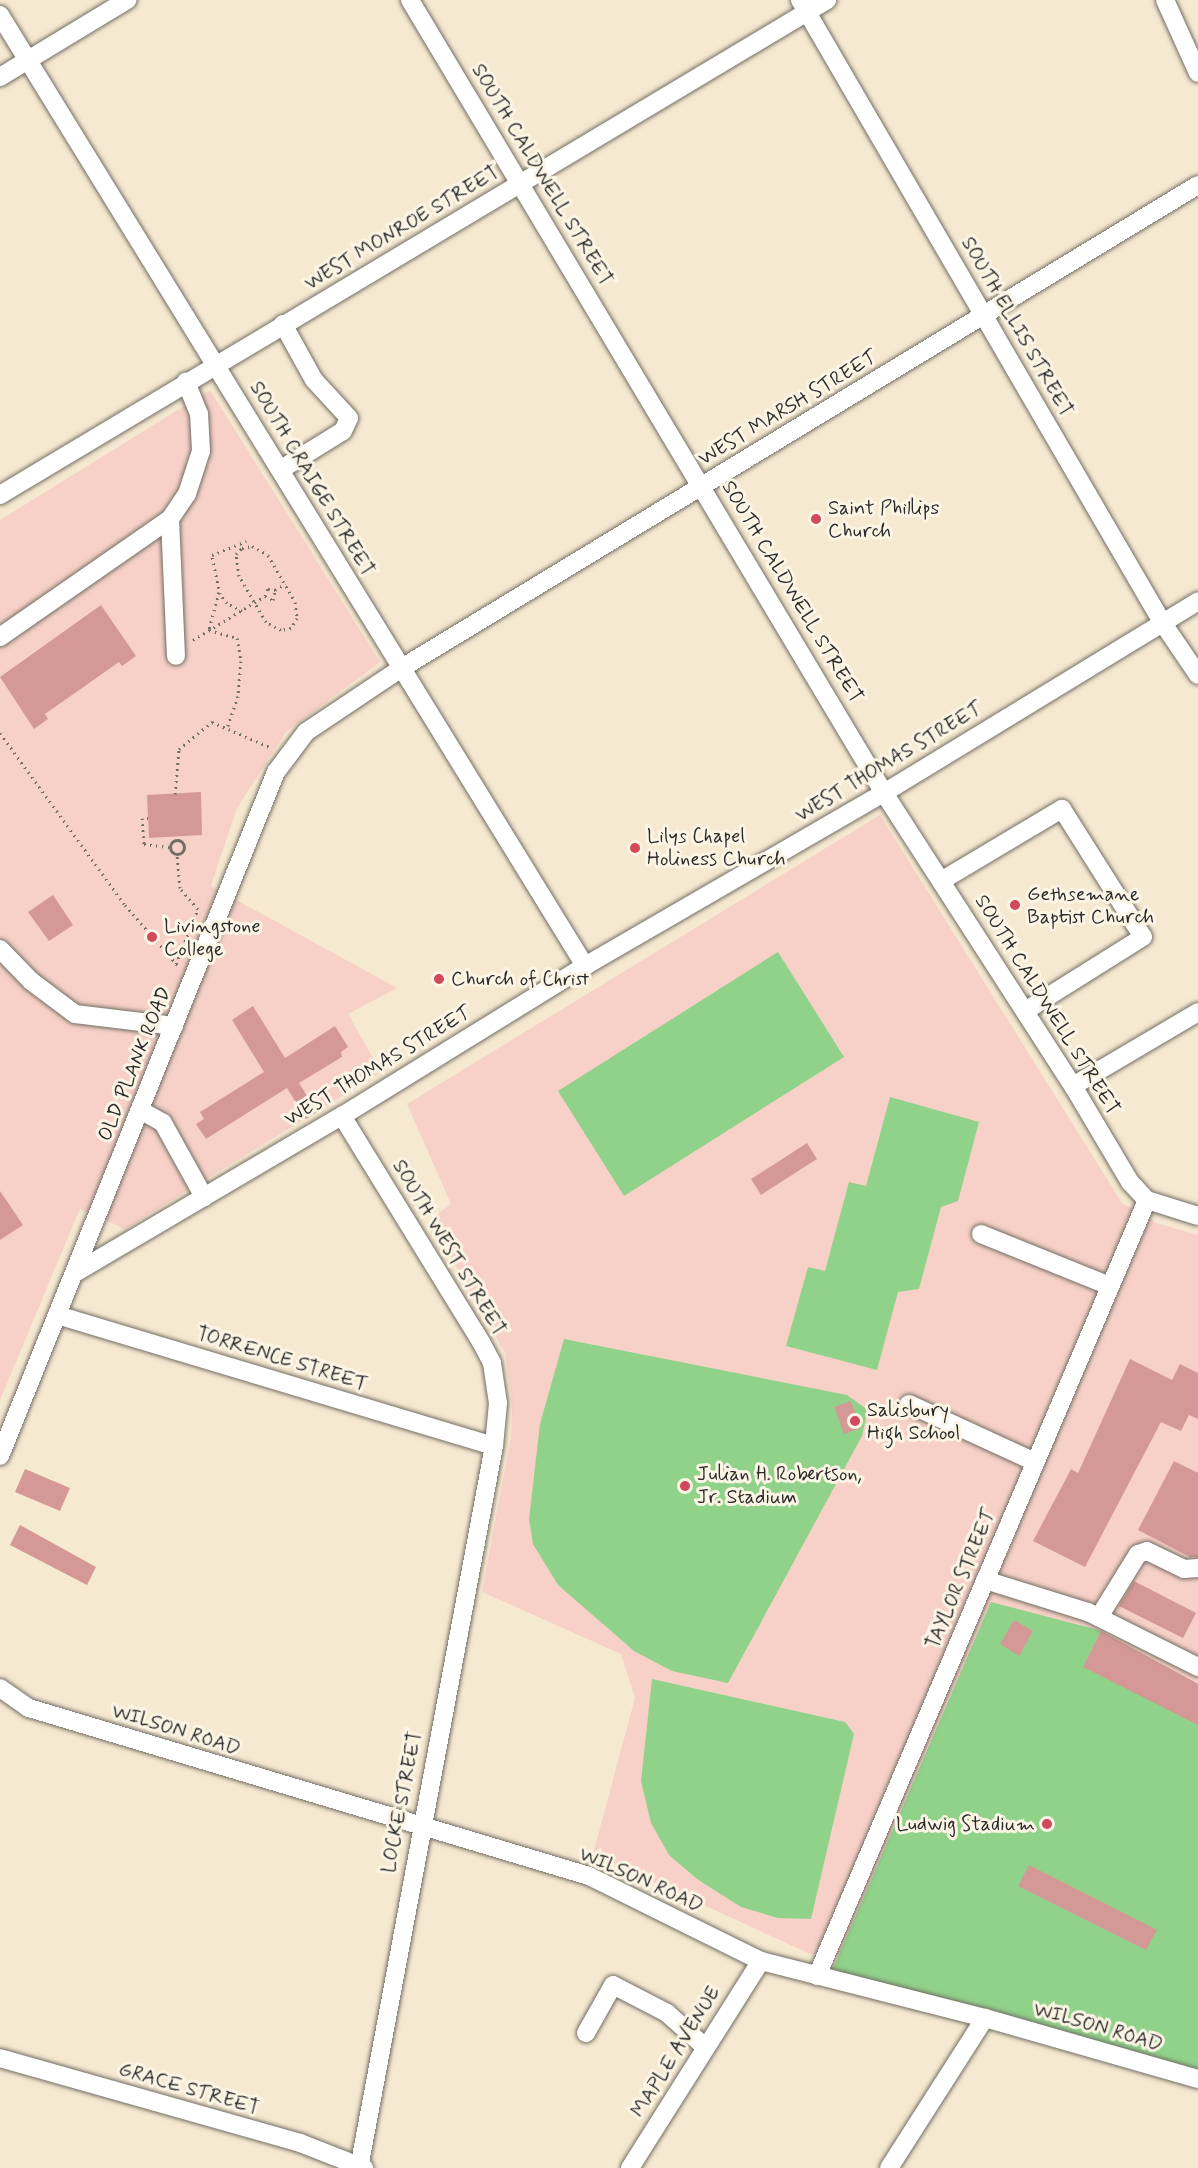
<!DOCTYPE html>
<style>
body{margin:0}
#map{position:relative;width:1198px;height:2168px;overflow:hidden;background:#f6e9d1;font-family:Mynerve,sans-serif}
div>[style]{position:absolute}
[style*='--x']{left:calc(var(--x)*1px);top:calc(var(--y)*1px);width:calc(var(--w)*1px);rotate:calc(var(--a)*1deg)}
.built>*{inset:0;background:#f7d1c7}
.green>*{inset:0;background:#91d28a}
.building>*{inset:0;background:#d49996}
.path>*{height:3px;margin-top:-1.5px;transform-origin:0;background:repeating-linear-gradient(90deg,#726e65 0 1.5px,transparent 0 6px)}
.path>.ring{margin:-1.5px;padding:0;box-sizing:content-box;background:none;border:3px solid #726e65;border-radius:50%}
.roads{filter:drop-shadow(0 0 2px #726e65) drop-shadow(0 0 2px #726e65)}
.minor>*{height:18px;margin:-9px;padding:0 9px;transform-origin:9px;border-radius:9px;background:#fff}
.dots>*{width:16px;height:16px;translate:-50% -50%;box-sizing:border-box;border:3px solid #fcf5e5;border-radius:50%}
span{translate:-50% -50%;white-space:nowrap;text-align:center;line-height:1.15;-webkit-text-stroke:6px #fcf5e5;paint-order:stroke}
.street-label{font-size:20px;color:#2b2b2b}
.poi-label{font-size:20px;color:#2b2b2b}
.left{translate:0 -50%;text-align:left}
.right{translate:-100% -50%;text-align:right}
</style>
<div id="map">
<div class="built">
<i style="clip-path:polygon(210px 390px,380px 662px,286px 732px,237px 808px,211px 886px,397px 988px,348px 1014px,381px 1072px,125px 1229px,80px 1209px,0 1400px,0 520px)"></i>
<i style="clip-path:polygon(880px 815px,1122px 1203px,1156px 1223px,1198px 1235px,1198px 2056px,886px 1956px,810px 1954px,593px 1854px,635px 1698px,621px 1654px,482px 1592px,511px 1437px,512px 1406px,505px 1353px,430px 1220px,451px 1204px,407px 1104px)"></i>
</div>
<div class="green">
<i style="clip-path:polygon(778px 952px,844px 1057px,624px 1196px,558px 1091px)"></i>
<i style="clip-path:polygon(890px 1097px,979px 1122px,958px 1201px,941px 1207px,919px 1289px,898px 1292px,877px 1370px,786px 1346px,808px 1267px,825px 1271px,849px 1182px,866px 1186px)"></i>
<i style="clip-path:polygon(564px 1339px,847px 1395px,868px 1410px,862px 1436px,728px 1683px,672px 1671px,634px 1651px,558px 1585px,533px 1544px,529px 1519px,540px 1424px)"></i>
<i style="clip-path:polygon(991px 1602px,1098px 1630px,1198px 1684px,1198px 2069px,832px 1971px)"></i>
<i style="clip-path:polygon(652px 1679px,845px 1722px,854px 1734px,811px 1919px,778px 1918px,741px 1907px,697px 1879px,669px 1855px,651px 1823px,641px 1781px)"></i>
</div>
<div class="building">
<i style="clip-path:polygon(101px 605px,136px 656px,122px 666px,119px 662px,45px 714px,48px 719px,34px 729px,0 677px)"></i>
<i style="clip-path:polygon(201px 792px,202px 835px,149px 838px,147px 795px)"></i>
<i style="clip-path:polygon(53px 895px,73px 925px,49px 941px,28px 912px)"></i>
<i style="clip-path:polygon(253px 1006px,285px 1058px,335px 1026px,348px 1047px,341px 1052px,342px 1057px,299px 1083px,317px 1112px,306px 1119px,287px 1088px,206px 1139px,196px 1124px,204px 1119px,200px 1112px,264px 1072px,232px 1020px)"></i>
<i style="clip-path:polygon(807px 1143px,817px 1159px,761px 1195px,751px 1179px)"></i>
<i style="clip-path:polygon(0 1191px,23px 1225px,0 1240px)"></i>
<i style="clip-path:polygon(1130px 1359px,1172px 1380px,1180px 1364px,1198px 1373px,1198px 1419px,1189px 1415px,1181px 1431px,1161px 1422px,1085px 1567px,1033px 1541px,1071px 1469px,1078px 1473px)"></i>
<i style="clip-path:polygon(851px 1401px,861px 1428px,844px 1434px,834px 1407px)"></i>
<i style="clip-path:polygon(1174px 1461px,1198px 1473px,1198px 1557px,1190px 1557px,1138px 1530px)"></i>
<i style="clip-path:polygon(25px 1469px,70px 1488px,60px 1511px,15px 1492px)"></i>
<i style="clip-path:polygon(20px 1525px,96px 1567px,87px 1585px,10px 1545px)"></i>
<i style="clip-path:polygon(1134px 1581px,1196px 1613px,1183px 1638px,1119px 1606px)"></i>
<i style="clip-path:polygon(1014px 1620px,1033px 1631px,1019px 1656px,1000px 1644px)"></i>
<i style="clip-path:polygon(1101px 1631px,1198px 1684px,1198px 1725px,1083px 1667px)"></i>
<i style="clip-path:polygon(1029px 1865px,1157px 1930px,1146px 1950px,1018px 1886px)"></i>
</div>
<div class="path">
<i style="--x:252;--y:546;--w:18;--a:29"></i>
<i style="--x:268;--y:555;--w:54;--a:60.1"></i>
<i style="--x:295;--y:602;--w:16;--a:83"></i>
<i style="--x:297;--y:618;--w:12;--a:121"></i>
<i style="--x:291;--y:628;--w:10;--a:169"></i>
<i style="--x:281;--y:630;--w:17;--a:-152"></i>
<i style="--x:266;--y:622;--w:53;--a:-120.4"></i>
<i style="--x:239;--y:576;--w:22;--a:-98"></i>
<i style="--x:236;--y:554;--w:8;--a:-45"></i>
<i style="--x:242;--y:548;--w:10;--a:-11"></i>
<i style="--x:219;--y:592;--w:39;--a:105"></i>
<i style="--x:209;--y:630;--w:29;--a:16"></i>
<i style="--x:237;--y:638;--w:23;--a:80"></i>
<i style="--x:241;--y:661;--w:35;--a:95"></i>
<i style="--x:238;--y:696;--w:34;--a:109"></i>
<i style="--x:265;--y:596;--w:9;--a:27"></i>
<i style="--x:273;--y:600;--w:10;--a:-79"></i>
<i style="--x:242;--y:611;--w:17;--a:-152"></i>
<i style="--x:227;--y:603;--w:11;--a:-128"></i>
<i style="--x:220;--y:594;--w:40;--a:-102"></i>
<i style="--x:212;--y:555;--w:37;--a:-22"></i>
<i style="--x:193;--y:640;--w:84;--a:-31.4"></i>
<i style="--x:265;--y:596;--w:8;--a:-67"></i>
<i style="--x:268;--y:589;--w:7;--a:8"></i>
<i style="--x:275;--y:590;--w:12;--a:-31"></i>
<i style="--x:0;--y:733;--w:213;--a:54"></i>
<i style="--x:125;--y:905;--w:82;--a:48.9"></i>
<i style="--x:175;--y:794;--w:45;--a:-84.9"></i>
<i style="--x:179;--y:749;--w:43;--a:-39.3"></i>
<i style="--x:212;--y:722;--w:65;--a:23.4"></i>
<i style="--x:148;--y:818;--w:6;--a:180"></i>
<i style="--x:142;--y:818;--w:26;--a:86"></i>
<i style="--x:144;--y:844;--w:26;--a:7"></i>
<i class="ring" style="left:170px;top:840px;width:11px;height:11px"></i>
<i style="--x:176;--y:964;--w:59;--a:-68.2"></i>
<i style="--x:198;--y:909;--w:28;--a:-131"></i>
<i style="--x:180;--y:888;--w:34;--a:-95"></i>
</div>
<div class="roads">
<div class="minor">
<i style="--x:410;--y:0;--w:924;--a:59.13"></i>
<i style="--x:884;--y:793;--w:349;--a:57.2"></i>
<i style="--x:1073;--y:1086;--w:112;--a:59.3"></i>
<i style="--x:1130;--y:1182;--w:25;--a:47"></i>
<i style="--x:1147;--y:1200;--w:53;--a:17.4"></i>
<i style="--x:800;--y:0;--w:720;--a:59.8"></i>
<i style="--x:1162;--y:622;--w:64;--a:55.8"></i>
<i style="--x:1165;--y:0;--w:80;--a:65.7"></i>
<i style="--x:0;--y:15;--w:1117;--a:58.4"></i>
<i style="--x:0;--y:77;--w:149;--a:-31.2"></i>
<i style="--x:280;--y:470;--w:74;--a:-31.8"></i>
<i style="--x:343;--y:431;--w:14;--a:-65"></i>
<i style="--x:349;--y:418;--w:52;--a:-132.6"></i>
<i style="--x:314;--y:380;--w:64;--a:-119"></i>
<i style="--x:0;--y:495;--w:964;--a:-30.9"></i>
<i style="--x:170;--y:519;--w:137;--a:87.5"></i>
<i style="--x:0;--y:637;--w:207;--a:-34.8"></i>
<i style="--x:170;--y:519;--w:30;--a:-56"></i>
<i style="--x:187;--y:494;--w:45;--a:-72"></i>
<i style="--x:201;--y:451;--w:37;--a:-93"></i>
<i style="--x:199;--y:414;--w:35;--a:-112"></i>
<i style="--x:941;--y:881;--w:141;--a:-30.8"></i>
<i style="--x:1062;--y:809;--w:151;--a:57.7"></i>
<i style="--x:1143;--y:937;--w:139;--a:147.9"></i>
<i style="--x:0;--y:949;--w:45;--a:45.9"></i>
<i style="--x:31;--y:981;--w:55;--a:36.9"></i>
<i style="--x:75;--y:1014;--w:100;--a:6.9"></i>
<i style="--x:1073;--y:1086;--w:145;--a:-30.6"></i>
<i style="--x:140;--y:1110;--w:26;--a:29"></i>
<i style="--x:163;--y:1123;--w:85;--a:61"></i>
<i style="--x:342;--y:1116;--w:265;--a:58.4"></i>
<i style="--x:481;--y:1342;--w:24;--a:62"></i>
<i style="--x:492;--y:1363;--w:40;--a:81.5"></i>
<i style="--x:498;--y:1403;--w:43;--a:95.3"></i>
<i style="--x:494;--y:1446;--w:735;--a:100.59"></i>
<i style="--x:981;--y:1234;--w:139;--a:22"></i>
<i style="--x:75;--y:1273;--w:310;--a:-30.5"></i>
<i style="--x:342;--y:1116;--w:286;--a:-31.7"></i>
<i style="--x:585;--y:966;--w:345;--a:-30.1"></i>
<i style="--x:884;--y:793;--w:368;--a:-31.4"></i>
<i style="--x:57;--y:1315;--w:456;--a:16.7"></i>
<i style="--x:909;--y:1404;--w:139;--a:24.7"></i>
<i style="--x:0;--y:1456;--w:738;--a:-68.03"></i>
<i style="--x:276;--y:772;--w:50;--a:-53.1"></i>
<i style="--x:306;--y:732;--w:113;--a:-33.8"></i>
<i style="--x:400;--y:669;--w:933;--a:-31.24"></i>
<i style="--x:985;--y:1580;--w:108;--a:17.3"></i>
<i style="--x:1088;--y:1612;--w:123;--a:26.6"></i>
<i style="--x:1099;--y:1617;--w:74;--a:-58.2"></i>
<i style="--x:1138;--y:1554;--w:9;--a:-18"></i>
<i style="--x:1147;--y:1551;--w:41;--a:25.9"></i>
<i style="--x:1184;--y:1569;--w:14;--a:-4"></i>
<i style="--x:0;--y:1688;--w:35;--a:35"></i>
<i style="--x:29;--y:1708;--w:585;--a:16.7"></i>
<i style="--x:589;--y:1876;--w:192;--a:26.3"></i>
<i style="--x:761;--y:1961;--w:231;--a:14.3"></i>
<i style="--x:985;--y:2018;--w:222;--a:16"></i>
<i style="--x:817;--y:1976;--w:843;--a:-66.96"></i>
<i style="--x:586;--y:2033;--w:55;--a:-60.6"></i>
<i style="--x:613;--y:1985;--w:61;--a:27.4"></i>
<i style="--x:667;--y:2013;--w:51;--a:41.8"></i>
<i style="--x:0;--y:2058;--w:312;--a:15.8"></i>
<i style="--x:300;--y:2143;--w:69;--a:21.3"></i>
<i style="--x:630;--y:2168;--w:245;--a:-57.7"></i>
<i style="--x:889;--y:2168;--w:178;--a:-57.4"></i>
</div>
</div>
<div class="dots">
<i style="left:816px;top:519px;background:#d1495b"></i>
<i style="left:635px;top:848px;background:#d1495b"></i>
<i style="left:1015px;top:905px;background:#d1495b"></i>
<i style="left:152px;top:937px;background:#d1495b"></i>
<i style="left:439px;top:979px;background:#d1495b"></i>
<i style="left:855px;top:1421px;background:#d1495b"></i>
<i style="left:685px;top:1486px;background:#d1495b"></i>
<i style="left:1047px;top:1824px;background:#d1495b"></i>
</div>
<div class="street-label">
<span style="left:542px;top:175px;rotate:59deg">SOUTH CALDWELL STREET</span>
<span style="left:402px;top:228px;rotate:-31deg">WEST MONROE STREET</span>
<span style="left:1017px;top:327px;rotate:60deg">SOUTH ELLIS STREET</span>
<span style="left:788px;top:408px;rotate:-31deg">WEST MARSH STREET</span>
<span style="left:312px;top:479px;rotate:59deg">SOUTH CRAIGE STREET</span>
<span style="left:792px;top:592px;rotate:59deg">SOUTH CALDWELL STREET</span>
<span style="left:889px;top:762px;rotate:-31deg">WEST THOMAS STREET</span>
<span style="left:1047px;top:1005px;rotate:58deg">SOUTH CALDWELL STREET</span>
<span style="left:135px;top:1064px;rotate:-68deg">OLD PLANK ROAD</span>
<span style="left:378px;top:1066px;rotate:-31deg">WEST THOMAS STREET</span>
<span style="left:449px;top:1248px;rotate:59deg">SOUTH WEST STREET</span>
<span style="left:282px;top:1359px;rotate:17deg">TORRENCE STREET</span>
<span style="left:961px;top:1579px;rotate:-67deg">TAYLOR STREET</span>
<span style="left:176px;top:1730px;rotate:17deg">WILSON ROAD</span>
<span style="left:402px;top:1802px;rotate:-79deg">LOCKE STREET</span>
<span style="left:641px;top:1880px;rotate:24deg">WILSON ROAD</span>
<span style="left:1098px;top:2027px;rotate:16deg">WILSON ROAD</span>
<span style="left:676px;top:2052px;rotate:-58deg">MAPLE AVENUE</span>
<span style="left:189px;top:2089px;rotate:16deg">GRACE STREET</span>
</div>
<div class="poi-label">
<span class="left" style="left:828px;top:520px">Saint Phillips<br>Church</span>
<span class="left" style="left:647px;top:848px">Lilys Chapel<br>Holiness Church</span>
<span class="left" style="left:1027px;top:906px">Gethsemane<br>Baptist Church</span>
<span class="left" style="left:164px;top:938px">Livingstone<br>College</span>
<span class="left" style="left:451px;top:979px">Church of Christ</span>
<span class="left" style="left:867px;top:1422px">Salisbury<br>High School</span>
<span class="left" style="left:697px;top:1486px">Julian H. Robertson,<br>Jr. Stadium</span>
<span class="right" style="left:1035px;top:1824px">Ludwig Stadium</span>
</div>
</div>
